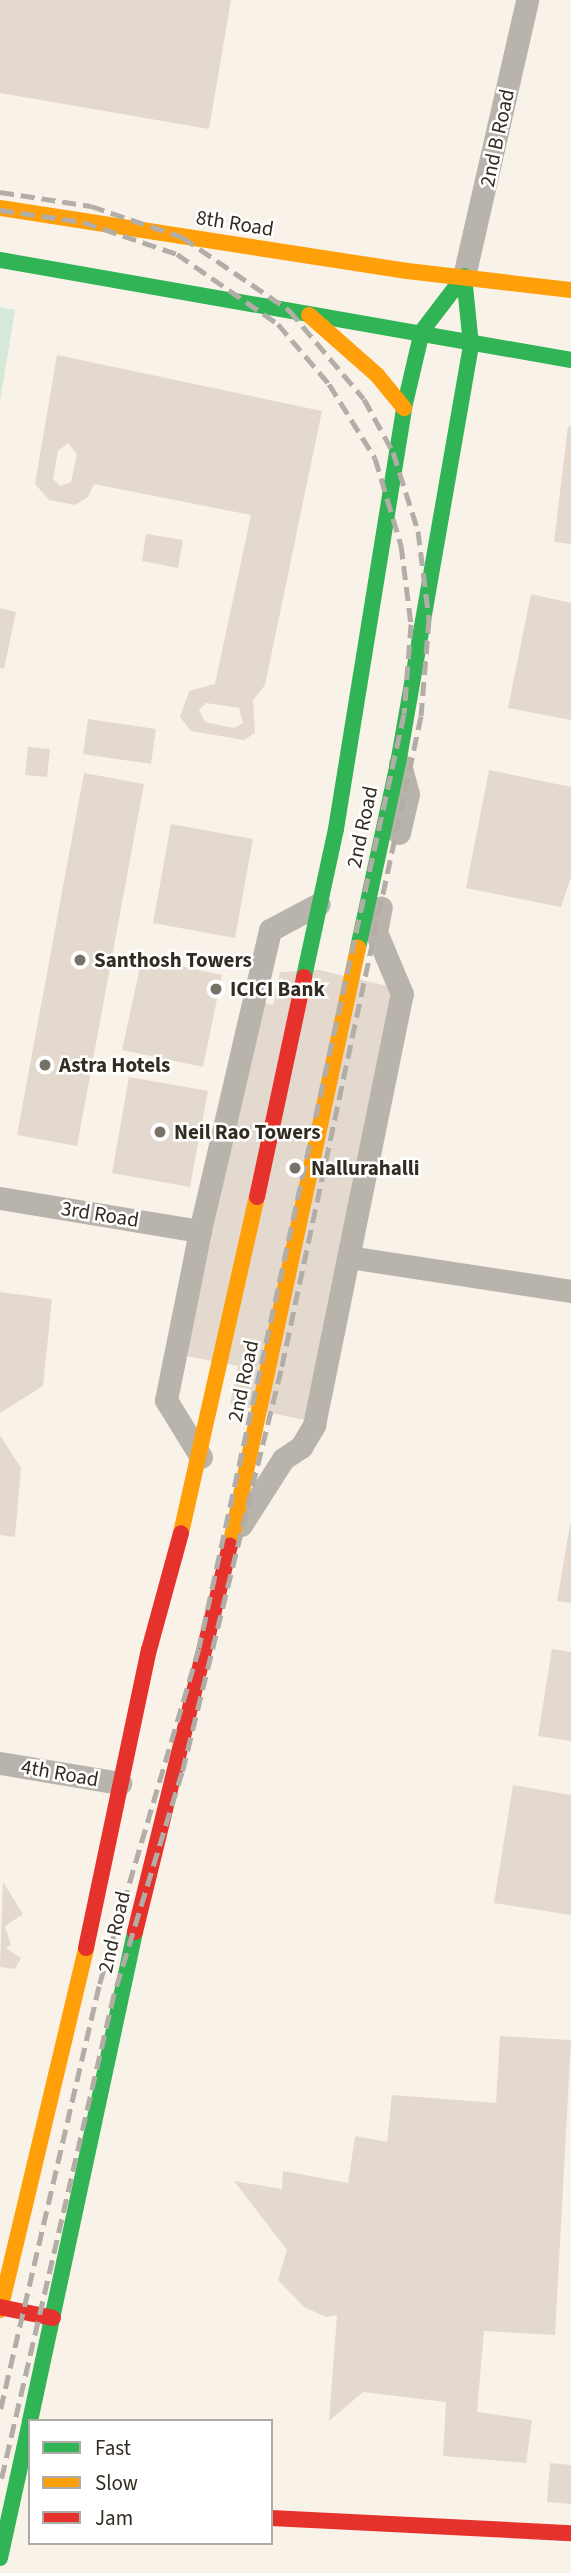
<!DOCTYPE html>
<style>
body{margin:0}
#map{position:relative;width:571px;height:2573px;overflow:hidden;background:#f9f2e8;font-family:"Source Sans 3",sans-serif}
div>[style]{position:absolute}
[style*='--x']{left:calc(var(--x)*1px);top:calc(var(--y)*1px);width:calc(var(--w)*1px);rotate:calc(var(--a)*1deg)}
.green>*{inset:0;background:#d5e9d8}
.building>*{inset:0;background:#e4d9ce}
.street>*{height:23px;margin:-11.5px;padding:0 11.5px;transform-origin:11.5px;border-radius:11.5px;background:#b8b4ac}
.fast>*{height:16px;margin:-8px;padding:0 8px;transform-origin:8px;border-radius:8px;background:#30b455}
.slow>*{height:16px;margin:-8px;padding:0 8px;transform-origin:8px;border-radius:8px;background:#ff9f0a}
.jam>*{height:16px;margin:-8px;padding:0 8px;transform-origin:8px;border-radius:8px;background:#e5322d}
.rail>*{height:5px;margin-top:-2.5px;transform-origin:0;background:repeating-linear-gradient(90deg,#b2aea7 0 14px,transparent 0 21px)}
.dots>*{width:19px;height:19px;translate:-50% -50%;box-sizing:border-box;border:4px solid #fff;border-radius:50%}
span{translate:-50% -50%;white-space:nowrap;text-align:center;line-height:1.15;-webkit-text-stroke:5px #fff;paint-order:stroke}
.street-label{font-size:21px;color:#332c21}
.poi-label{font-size:21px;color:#332c21;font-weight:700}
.left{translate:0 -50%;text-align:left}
.legend{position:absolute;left:28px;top:2419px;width:245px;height:126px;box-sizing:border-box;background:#fff;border:2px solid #adaba6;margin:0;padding:9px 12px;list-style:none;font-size:21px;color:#332c21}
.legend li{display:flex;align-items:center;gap:14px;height:35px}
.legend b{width:35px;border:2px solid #adaba6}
</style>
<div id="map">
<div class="green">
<i style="clip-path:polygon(0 307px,15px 310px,0 401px)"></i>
</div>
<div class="building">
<i style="clip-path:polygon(0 0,231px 0,209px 129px,0 93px)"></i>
<i style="clip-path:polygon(evenodd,57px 355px,322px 411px,265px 685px,253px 700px,255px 733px,244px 740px,191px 731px,180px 717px,189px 691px,215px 684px,251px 515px,94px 484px,88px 497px,75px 505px,49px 500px,35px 484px,57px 355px,68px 443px,77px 454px,71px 482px,60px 486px,53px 479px,58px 451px,68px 443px,57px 355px,206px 703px,239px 708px,243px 723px,234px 728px,205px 722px,199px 710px,206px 703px)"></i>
<i style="clip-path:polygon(568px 426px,571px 427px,571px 544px,554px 542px)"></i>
<i style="clip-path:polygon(146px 534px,183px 540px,178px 568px,142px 561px)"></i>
<i style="clip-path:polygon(531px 594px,571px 603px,571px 720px,508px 708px)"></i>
<i style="clip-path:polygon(0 608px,16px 612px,4px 669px,0 668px)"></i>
<i style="clip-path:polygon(88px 719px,156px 729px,151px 764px,83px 754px)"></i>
<i style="clip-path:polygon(28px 747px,50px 749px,47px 777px,25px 775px)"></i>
<i style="clip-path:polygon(489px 770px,571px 787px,571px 877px,561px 907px,466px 888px)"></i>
<i style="clip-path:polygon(84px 773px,144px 784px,77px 1146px,17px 1135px)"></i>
<i style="clip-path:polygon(171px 824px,253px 839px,235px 938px,153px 923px)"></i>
<i style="clip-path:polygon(142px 958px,222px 975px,203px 1067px,122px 1050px)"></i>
<i style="clip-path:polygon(319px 970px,396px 988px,304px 1420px,230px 1404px,238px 1366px,186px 1356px,262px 1002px,273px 1005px,280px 972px)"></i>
<i style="clip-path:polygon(129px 1077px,208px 1091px,190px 1187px,112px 1173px)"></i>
<i style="clip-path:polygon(0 1292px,52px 1299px,43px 1386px,0 1413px)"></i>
<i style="clip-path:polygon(0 1435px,21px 1468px,15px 1537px,0 1535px)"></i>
<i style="clip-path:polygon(570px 1525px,571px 1525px,571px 1603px,557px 1601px)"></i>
<i style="clip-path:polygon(552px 1649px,571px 1652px,571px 1741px,538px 1736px)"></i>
<i style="clip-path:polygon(513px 1785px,571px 1795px,571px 1915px,494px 1903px)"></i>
<i style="clip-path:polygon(3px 1882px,23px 1914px,5px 1926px,11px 1945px,6px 1948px,21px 1958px,15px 1969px,0 1967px)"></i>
<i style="clip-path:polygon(500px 2036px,571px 2040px,555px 2335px,484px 2331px,477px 2412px,532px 2420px,526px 2463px,443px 2456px,446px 2402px,363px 2392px,329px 2421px,337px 2315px,326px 2317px,304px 2307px,278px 2280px,287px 2250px,234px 2181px,282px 2189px,283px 2171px,348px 2183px,355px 2136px,387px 2142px,392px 2095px,496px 2103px)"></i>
<i style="clip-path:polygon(550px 2463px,571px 2465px,571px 2504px,547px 2502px)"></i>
</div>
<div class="street">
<i style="--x:464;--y:276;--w:283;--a:-77.1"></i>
<i style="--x:399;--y:833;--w:40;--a:-77"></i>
<i style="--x:408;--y:794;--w:31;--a:-105"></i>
<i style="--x:0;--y:1198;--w:203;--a:9.4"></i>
<i style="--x:349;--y:1257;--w:225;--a:8.7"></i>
<i style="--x:201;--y:1457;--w:67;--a:-121.6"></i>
<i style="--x:166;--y:1400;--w:172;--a:-78.6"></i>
<i style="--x:200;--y:1231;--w:309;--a:-76.9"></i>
<i style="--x:270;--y:930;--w:55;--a:-28"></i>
<i style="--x:241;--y:1525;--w:78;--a:-57.5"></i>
<i style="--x:283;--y:1459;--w:22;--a:-34"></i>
<i style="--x:301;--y:1447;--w:26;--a:-59"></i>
<i style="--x:314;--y:1425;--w:440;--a:-78.5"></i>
<i style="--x:402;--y:994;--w:67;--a:-112.8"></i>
<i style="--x:376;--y:932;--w:25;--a:-79"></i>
<i style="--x:0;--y:1763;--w:122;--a:9.5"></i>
</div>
<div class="fast">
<i style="--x:0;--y:260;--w:580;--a:9.93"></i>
<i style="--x:358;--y:948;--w:194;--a:-77.8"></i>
<i style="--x:399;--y:758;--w:419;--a:-80.1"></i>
<i style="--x:471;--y:345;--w:69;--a:-95.8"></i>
<i style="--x:304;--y:977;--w:151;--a:-77.8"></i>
<i style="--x:336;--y:829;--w:426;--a:-80.8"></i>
<i style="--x:404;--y:408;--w:79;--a:-76.8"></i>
<i style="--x:422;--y:331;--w:69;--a:-52.6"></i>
<i style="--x:30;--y:2421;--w:500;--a:-77.88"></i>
<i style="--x:0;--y:2558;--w:139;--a:-77.6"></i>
</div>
<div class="slow">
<i style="--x:0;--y:208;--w:412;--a:8.8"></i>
<i style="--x:407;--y:271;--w:165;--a:6.6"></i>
<i style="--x:309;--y:315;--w:91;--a:41.4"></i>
<i style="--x:377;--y:375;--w:43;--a:50.7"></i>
<i style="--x:181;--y:1533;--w:344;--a:-77.3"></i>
<i style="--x:230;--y:1546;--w:612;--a:-77.92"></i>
<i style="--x:0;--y:2310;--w:372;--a:-76.6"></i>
</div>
<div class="jam">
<i style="--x:257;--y:1197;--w:225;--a:-77.9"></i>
<i style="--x:135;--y:1932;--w:398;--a:-76.2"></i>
<i style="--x:86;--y:1948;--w:305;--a:-78.1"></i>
<i style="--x:149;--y:1650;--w:121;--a:-74.7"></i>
<i style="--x:0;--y:2307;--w:54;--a:11.7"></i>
<i style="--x:271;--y:2518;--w:300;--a:2.9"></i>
</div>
<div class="rail">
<i style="--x:0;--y:192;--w:92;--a:8.7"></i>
<i style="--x:91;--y:206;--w:96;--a:18.8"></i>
<i style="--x:182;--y:237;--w:130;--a:34.3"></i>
<i style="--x:289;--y:310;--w:116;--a:49.9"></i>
<i style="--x:364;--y:399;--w:60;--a:61.3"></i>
<i style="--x:393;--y:452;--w:83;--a:72.4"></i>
<i style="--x:418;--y:531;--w:89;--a:82.9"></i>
<i style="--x:429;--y:619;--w:97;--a:94.7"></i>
<i style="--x:421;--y:716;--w:669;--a:102.08"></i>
<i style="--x:281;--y:1370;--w:414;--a:103.8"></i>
<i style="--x:182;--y:1772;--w:232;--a:107"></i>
<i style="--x:114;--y:1994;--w:504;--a:103.07"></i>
<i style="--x:0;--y:210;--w:84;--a:8.2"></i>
<i style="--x:83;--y:222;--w:99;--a:18.8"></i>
<i style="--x:177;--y:254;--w:123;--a:34.7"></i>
<i style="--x:278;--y:324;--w:79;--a:49.6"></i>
<i style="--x:329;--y:384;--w:87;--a:58.1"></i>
<i style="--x:375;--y:458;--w:91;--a:73.4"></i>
<i style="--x:401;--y:545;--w:80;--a:82.8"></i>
<i style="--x:411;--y:624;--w:90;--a:94.4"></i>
<i style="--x:404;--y:714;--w:956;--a:102.38"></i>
<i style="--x:199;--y:1648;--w:352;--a:106.5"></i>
<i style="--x:99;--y:1986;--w:436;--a:103.1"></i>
</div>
<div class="dots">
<i style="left:80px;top:960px;background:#787167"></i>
<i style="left:216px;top:989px;background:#787167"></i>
<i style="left:45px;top:1065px;background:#787167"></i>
<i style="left:160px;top:1132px;background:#787167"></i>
<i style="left:295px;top:1168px;background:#787167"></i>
</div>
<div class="street-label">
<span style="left:497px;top:138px;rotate:-78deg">2nd B Road</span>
<span style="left:235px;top:223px;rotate:9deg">8th Road</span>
<span style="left:362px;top:827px;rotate:-78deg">2nd Road</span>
<span style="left:100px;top:1214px;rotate:9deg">3rd Road</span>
<span style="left:243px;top:1381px;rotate:-78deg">2nd Road</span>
<span style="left:60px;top:1773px;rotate:10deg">4th Road</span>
<span style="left:114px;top:1932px;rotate:-77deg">2nd Road</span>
</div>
<div class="poi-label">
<span class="left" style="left:94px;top:960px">Santhosh Towers</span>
<span class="left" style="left:230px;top:989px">ICICI Bank</span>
<span class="left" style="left:59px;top:1065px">Astra Hotels</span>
<span class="left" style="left:174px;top:1132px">Neil Rao Towers</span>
<span class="left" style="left:311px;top:1168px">Nallurahalli</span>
</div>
<ul class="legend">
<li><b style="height:9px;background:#30b455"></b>Fast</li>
<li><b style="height:9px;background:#ff9f0a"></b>Slow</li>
<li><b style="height:9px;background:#e5322d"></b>Jam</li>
</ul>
</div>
